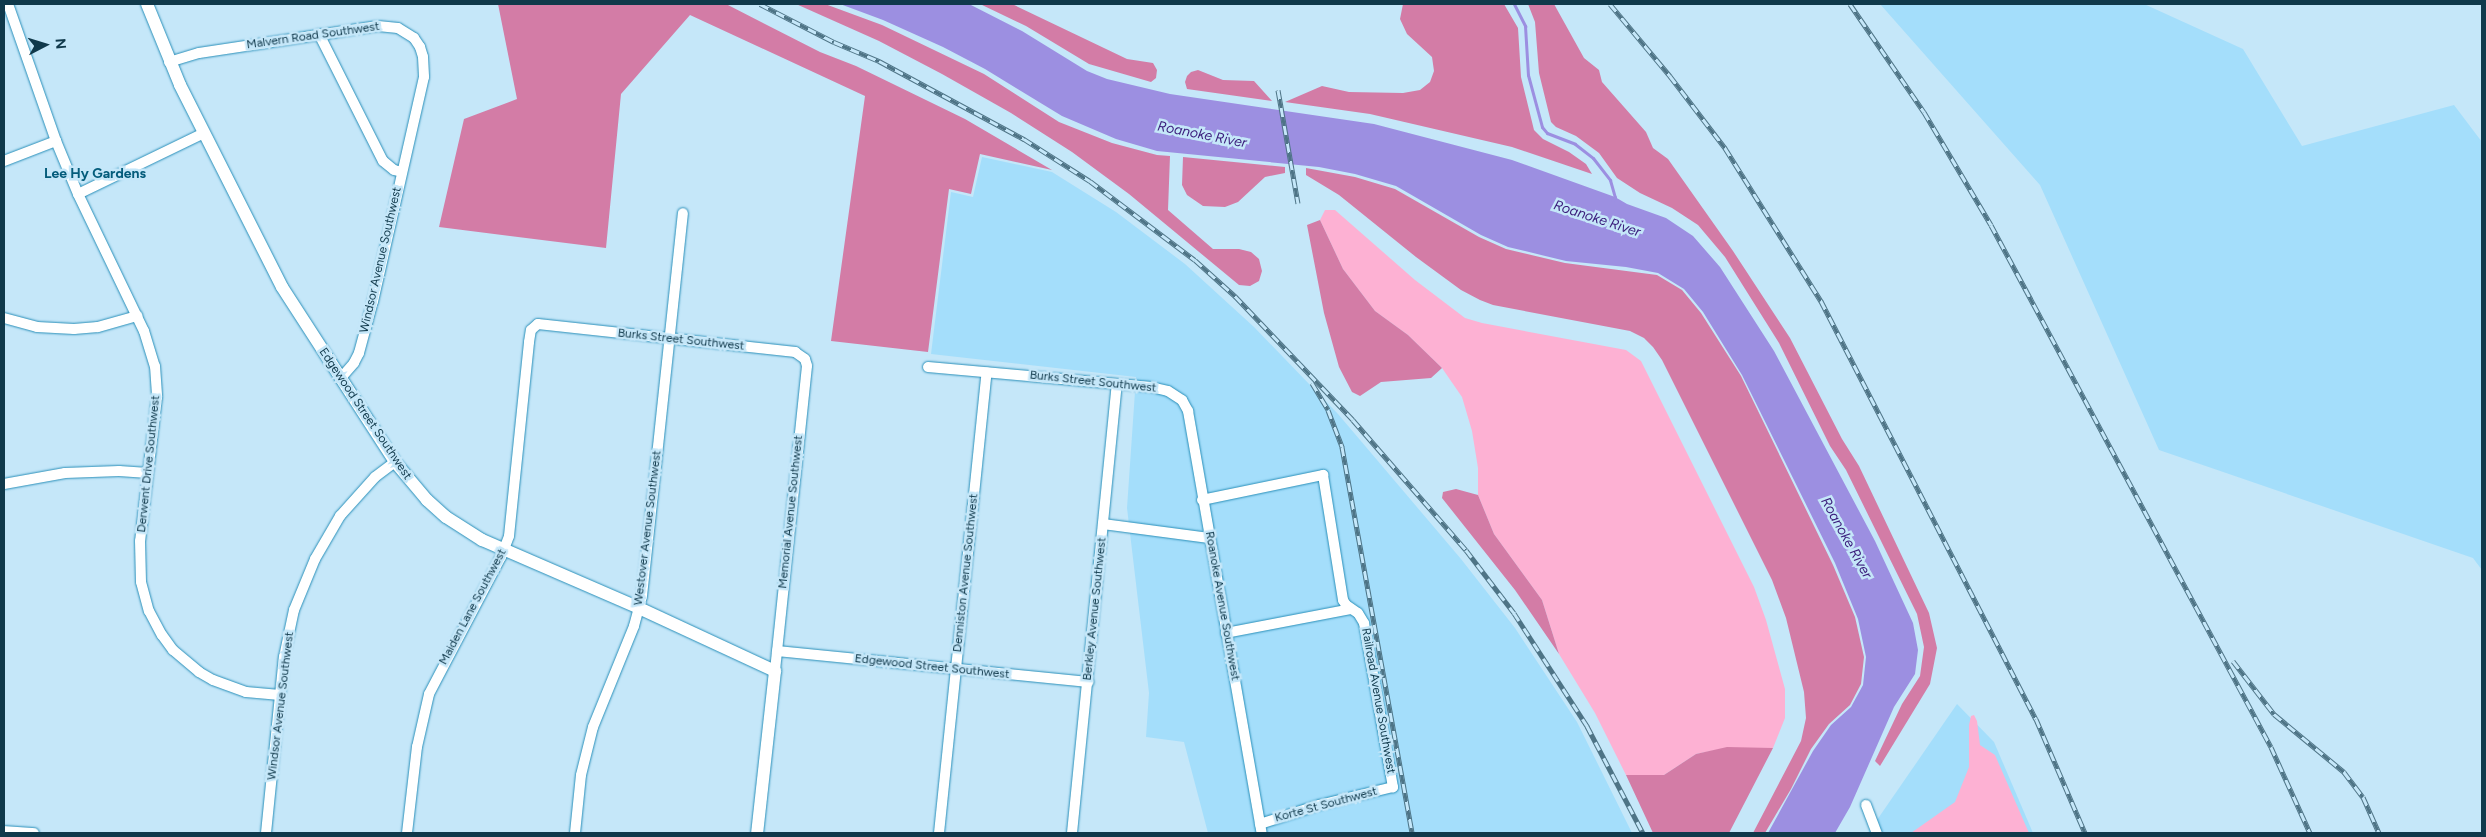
<!DOCTYPE html>
<style>
body{margin:0}
#map{position:relative;width:2486px;height:837px;overflow:hidden;background:#c5e7f9;font-family:Figtree,sans-serif}
div>[style]{position:absolute}
[style*='--x']{left:calc(var(--x)*1px);top:calc(var(--y)*1px);width:calc(var(--w)*1px);rotate:calc(var(--a)*1deg)}
.built>*{inset:0;background:#a4defb}
.green>*{inset:0;background:#fdb1d3}
.forest>*{inset:0;background:#d37ca6}
.water>*{inset:0;background:#9c8fe1}
.stream>*{height:3px;margin:-1.5px;padding:0 1.5px;transform-origin:1.5px;border-radius:1.5px;background:#9c8fe1}
.roads{filter:drop-shadow(0 0 1px #298fb9) drop-shadow(0 0 1px #298fb9)}
.minor>*{height:10px;margin:-5px;padding:0 5px;transform-origin:5px;border-radius:5px;background:#fff}
.tertiary>*{height:12px;margin:-6px;padding:0 6px;transform-origin:6px;border-radius:6px;background:#fff}
.rail>*{height:5px;margin-top:-2.5px;transform-origin:0;background:repeating-linear-gradient(90deg,#c5e7f9 0 9px,#4e7486 0 18px);box-sizing:border-box;border-block:1px solid #4e7486}
span{translate:-50% -50%;white-space:nowrap;text-align:center;line-height:1.15;-webkit-text-stroke:5px #c5e7f9;paint-order:stroke}
.street-label{font-size:12px;color:#10394b}
.water-label{font-size:14px;color:#3a1c7b;font-style:italic}
.neighbourhood-label{font-size:14px;color:#045c7b;font-weight:700}
.frame{position:absolute;inset:0;border:5px solid #10394b;pointer-events:none}
.north{position:absolute;left:20px;top:20px;width:50px;height:50px;-webkit-text-stroke:4px #c5e7f9;paint-order:stroke;rotate:85deg;font-size:14px;font-weight:700;line-height:20px;text-align:center;color:#10394b}
.north::after{content:'';display:block;margin:auto;width:18px;height:22px;background:#10394b;clip-path:polygon(50% 0,100% 100%,50% 72%,0 100%)}
</style>
<div id="map">
<div class="built">
<i style="clip-path:polygon(1880px 4px,2144px 4px,2243px 49px,2302px 146px,2454px 105px,2482px 142px,2482px 570px,2473px 558px,2159px 450px,2040px 185px)"></i>
<i style="clip-path:polygon(982px 157px,1052px 172px,1116px 212px,1185px 264px,1254px 327px,1338px 414px,1461px 559px,1515px 628px,1577px 722px,1632px 833px,1208px 833px,1184px 742px,1146px 737px,1149px 693px,1127px 508px,1136px 377px,931px 354px,951px 192px,973px 197px)"></i>
<i style="clip-path:polygon(1957px 704px,1994px 742px,2033px 833px,1868px 833px)"></i>
</div>
<div class="green">
<i style="clip-path:polygon(1325px 210px,1335px 210px,1415px 280px,1465px 318px,1482px 323px,1626px 350px,1641px 361px,1754px 587px,1766px 620px,1785px 689px,1785px 718px,1773px 748px,1727px 748px,1696px 754px,1664px 775px,1626px 775px,1595px 713px,1559px 654px,1542px 600px,1494px 534px,1478px 495px,1478px 468px,1472px 431px,1462px 397px,1442px 368px,1408px 335px,1375px 311px,1343px 269px,1320px 220px)"></i>
<i style="clip-path:polygon(1974px 715px,1977px 721px,1980px 745px,1995px 755px,2029px 833px,1911px 833px,1955px 802px,1969px 767px,1969px 725px,1971px 716px)"></i>
</div>
<div class="forest">
<i style="clip-path:polygon(498px 4px,726px 4px,820px 52px,856px 66px,965px 119px,1052px 170px,980px 154px,971px 194px,949px 189px,928px 352px,831px 341px,865px 96px,690px 15px,621px 94px,606px 248px,439px 227px,464px 119px,517px 99px)"></i>
<i style="clip-path:polygon(796px 4px,825px 4px,882px 25px,984px 74px,1059px 122px,1112px 143px,1157px 155px,1170px 156px,1168px 210px,1213px 249px,1239px 249px,1251px 252px,1259px 259px,1262px 271px,1259px 281px,1250px 286px,1239px 285px,1129px 194px,1072px 152px,1011px 113px,942px 74px,879px 41px)"></i>
<i style="clip-path:polygon(980px 4px,1012px 4px,1127px 59px,1153px 63px,1157px 70px,1156px 78px,1151px 82px,1089px 64px,1026px 26px)"></i>
<i style="clip-path:polygon(1403px 4px,1504px 4px,1518px 28px,1521px 77px,1534px 130px,1543px 139px,1569px 152px,1586px 164px,1592px 174px,1512px 147px,1370px 114px,1285px 102px,1322px 86px,1349px 92px,1403px 93px,1420px 90px,1430px 82px,1434px 71px,1432px 57px,1407px 34px,1400px 19px)"></i>
<i style="clip-path:polygon(1528px 4px,1554px 4px,1584px 58px,1599px 70px,1602px 82px,1646px 132px,1653px 148px,1668px 159px,1733px 251px,1790px 338px,1842px 439px,1859px 466px,1929px 613px,1937px 648px,1930px 684px,1880px 766px,1875px 761px,1902px 704px,1920px 676px,1924px 647px,1917px 614px,1846px 470px,1830px 446px,1779px 343px,1725px 257px,1698px 225px,1672px 208px,1640px 193px,1617px 178px,1599px 153px,1576px 136px,1556px 127px,1551px 122px,1539px 73px,1535px 22px)"></i>
<i style="clip-path:polygon(1198px 70px,1223px 80px,1254px 81px,1272px 101px,1187px 89px,1185px 82px,1187px 76px,1191px 72px)"></i>
<i style="clip-path:polygon(1183px 157px,1285px 167px,1285px 173px,1265px 177px,1238px 202px,1225px 207px,1203px 206px,1187px 195px,1182px 185px)"></i>
<i style="clip-path:polygon(1306px 168px,1355px 177px,1395px 189px,1479px 237px,1506px 249px,1565px 263px,1657px 275px,1682px 290px,1701px 313px,1741px 376px,1833px 565px,1855px 617px,1864px 657px,1861px 684px,1850px 705px,1829px 724px,1811px 749px,1791px 789px,1765px 833px,1753px 833px,1801px 741px,1806px 718px,1804px 692px,1786px 618px,1772px 580px,1662px 360px,1653px 347px,1644px 338px,1630px 331px,1493px 305px,1480px 300px,1461px 290px,1416px 257px,1339px 195px,1306px 175px)"></i>
<i style="clip-path:polygon(1320px 220px,1343px 269px,1375px 311px,1408px 335px,1442px 368px,1431px 378px,1381px 382px,1360px 396px,1352px 392px,1339px 367px,1324px 313px,1307px 225px)"></i>
<i style="clip-path:polygon(1456px 489px,1478px 495px,1494px 534px,1542px 600px,1559px 654px,1515px 590px,1442px 498px,1443px 492px)"></i>
<i style="clip-path:polygon(1727px 747px,1773px 748px,1729px 833px,1653px 833px,1626px 775px,1664px 775px,1696px 754px)"></i>
</div>
<div class="water">
<i style="clip-path:polygon(840px 4px,969px 4px,1022px 31px,1087px 71px,1107px 79px,1170px 94px,1374px 124px,1512px 160px,1615px 197px,1627px 204px,1666px 218px,1693px 236px,1720px 267px,1774px 351px,1875px 541px,1913px 623px,1918px 650px,1915px 674px,1894px 707px,1850px 807px,1835px 833px,1768px 833px,1813px 751px,1831px 725px,1851px 707px,1863px 685px,1866px 657px,1858px 619px,1835px 563px,1742px 375px,1703px 312px,1684px 289px,1658px 273px,1626px 267px,1566px 261px,1508px 247px,1481px 235px,1396px 186px,1355px 174px,1319px 167px,1157px 151px,1116px 139px,1062px 116px,985px 69px,943px 47px,883px 20px)"></i>
</div>
<div class="stream">
<i style="--x:1514;--y:4;--w:25;--a:63"></i>
<i style="--x:1525;--y:26;--w:49;--a:86.5"></i>
<i style="--x:1528;--y:75;--w:54;--a:74.9"></i>
<i style="--x:1542;--y:127;--w:8;--a:50"></i>
<i style="--x:1547;--y:133;--w:30;--a:21"></i>
<i style="--x:1575;--y:144;--w:23;--a:38"></i>
<i style="--x:1593;--y:158;--w:28;--a:52"></i>
<i style="--x:1610;--y:180;--w:18;--a:74"></i>
<i style="--x:1615;--y:197;--w:4;--a:124"></i>
</div>
<div class="roads">
<div class="minor">
<i style="--x:319;--y:34;--w:142;--a:63.3"></i>
<i style="--x:383;--y:161;--w:14;--a:39"></i>
<i style="--x:394;--y:170;--w:8;--a:14"></i>
<i style="--x:169;--y:62;--w:31;--a:-17"></i>
<i style="--x:199;--y:53;--w:181;--a:-8.6"></i>
<i style="--x:378;--y:26;--w:20;--a:6"></i>
<i style="--x:398;--y:28;--w:19;--a:32"></i>
<i style="--x:414;--y:38;--w:11;--a:56"></i>
<i style="--x:420;--y:47;--w:10;--a:73"></i>
<i style="--x:423;--y:57;--w:20;--a:87"></i>
<i style="--x:424;--y:77;--w:230;--a:102.8"></i>
<i style="--x:373;--y:301;--w:54;--a:105.1"></i>
<i style="--x:359;--y:353;--w:11;--a:117"></i>
<i style="--x:354;--y:363;--w:20;--a:131"></i>
<i style="--x:56;--y:141;--w:57;--a:67.5"></i>
<i style="--x:78;--y:194;--w:152;--a:64.3"></i>
<i style="--x:144;--y:331;--w:37;--a:73"></i>
<i style="--x:155;--y:366;--w:31;--a:86"></i>
<i style="--x:157;--y:397;--w:145;--a:96.7"></i>
<i style="--x:140;--y:541;--w:41;--a:88.6"></i>
<i style="--x:141;--y:582;--w:30;--a:75"></i>
<i style="--x:149;--y:611;--w:27;--a:62"></i>
<i style="--x:162;--y:635;--w:19;--a:54"></i>
<i style="--x:173;--y:650;--w:34;--a:40"></i>
<i style="--x:199;--y:672;--w:16;--a:30"></i>
<i style="--x:213;--y:680;--w:35;--a:20"></i>
<i style="--x:246;--y:692;--w:34;--a:5"></i>
<i style="--x:4;--y:161;--w:56;--a:-21"></i>
<i style="--x:56;--y:141;--w:145;--a:-109.3"></i>
<i style="--x:78;--y:194;--w:140;--a:-25.8"></i>
<i style="--x:4;--y:318;--w:34;--a:15"></i>
<i style="--x:37;--y:327;--w:37;--a:3"></i>
<i style="--x:74;--y:329;--w:24;--a:-5"></i>
<i style="--x:98;--y:327;--w:41;--a:-15.8"></i>
<i style="--x:928;--y:367;--w:224;--a:5.1"></i>
<i style="--x:1151;--y:387;--w:17;--a:13"></i>
<i style="--x:1168;--y:391;--w:17;--a:33"></i>
<i style="--x:1182;--y:400;--w:13;--a:61"></i>
<i style="--x:1188;--y:411;--w:428;--a:80.1"></i>
<i style="--x:4;--y:484;--w:62;--a:-10.2"></i>
<i style="--x:65;--y:473;--w:54;--a:-2.1"></i>
<i style="--x:119;--y:471;--w:29;--a:4"></i>
<i style="--x:1202;--y:500;--w:124;--a:-11.7"></i>
<i style="--x:1323;--y:475;--w:127;--a:80.9"></i>
<i style="--x:1343;--y:600;--w:6;--a:59"></i>
<i style="--x:1346;--y:605;--w:14;--a:34"></i>
<i style="--x:1358;--y:613;--w:12;--a:59"></i>
<i style="--x:1364;--y:623;--w:167;--a:80"></i>
<i style="--x:1393;--y:787;--w:76;--a:166.3"></i>
<i style="--x:1319;--y:805;--w:62;--a:162.1"></i>
<i style="--x:1103;--y:524;--w:107;--a:7.5"></i>
<i style="--x:1226;--y:633;--w:127;--a:-10.9"></i>
<i style="--x:777;--y:651;--w:313;--a:5.7"></i>
<i style="--x:1866;--y:805;--w:30;--a:69"></i>
<i style="--x:4;--y:831;--w:30;--a:4"></i>
<i style="--x:266;--y:833;--w:177;--a:-84.2"></i>
<i style="--x:284;--y:657;--w:48;--a:-78"></i>
<i style="--x:294;--y:610;--w:55;--a:-67.6"></i>
<i style="--x:315;--y:559;--w:50;--a:-59.8"></i>
<i style="--x:340;--y:516;--w:52;--a:-48.1"></i>
<i style="--x:375;--y:477;--w:25;--a:-37"></i>
<i style="--x:407;--y:833;--w:87;--a:-83.4"></i>
<i style="--x:417;--y:747;--w:54;--a:-77.2"></i>
<i style="--x:429;--y:694;--w:155;--a:-62.3"></i>
<i style="--x:501;--y:557;--w:22;--a:-69"></i>
<i style="--x:509;--y:536;--w:195;--a:-84.1"></i>
<i style="--x:529;--y:342;--w:12;--a:-81"></i>
<i style="--x:531;--y:330;--w:9;--a:-41"></i>
<i style="--x:538;--y:324;--w:259;--a:6.2"></i>
<i style="--x:795;--y:352;--w:12;--a:35"></i>
<i style="--x:805;--y:359;--w:7;--a:74"></i>
<i style="--x:807;--y:366;--w:307;--a:96"></i>
<i style="--x:575;--y:833;--w:58;--a:-84.1"></i>
<i style="--x:581;--y:775;--w:49;--a:-76"></i>
<i style="--x:593;--y:727;--w:109;--a:-67.9"></i>
<i style="--x:634;--y:626;--w:31;--a:-75"></i>
<i style="--x:642;--y:596;--w:385;--a:-83.9"></i>
<i style="--x:939;--y:833;--w:463;--a:-84.1"></i>
<i style="--x:1072;--y:833;--w:451;--a:-84.3"></i>
</div>
<div class="tertiary">
<i style="--x:147;--y:4;--w:87;--a:67.8"></i>
<i style="--x:180;--y:85;--w:226;--a:63.2"></i>
<i style="--x:282;--y:287;--w:208;--a:57.1"></i>
<i style="--x:395;--y:462;--w:50;--a:49.9"></i>
<i style="--x:427;--y:500;--w:25;--a:42"></i>
<i style="--x:446;--y:517;--w:43;--a:32.6"></i>
<i style="--x:482;--y:540;--w:171;--a:23.4"></i>
<i style="--x:639;--y:608;--w:150;--a:24.9"></i>
<i style="--x:775;--y:671;--w:163;--a:96.3"></i>
</div>
</div>
<div class="rail">
<i style="--x:760;--y:4;--w:83;--a:27.2"></i>
<i style="--x:834;--y:42;--w:49;--a:22.9"></i>
<i style="--x:879;--y:61;--w:165;--a:28.3"></i>
<i style="--x:1024;--y:139;--w:78;--a:32.5"></i>
<i style="--x:1090;--y:181;--w:131;--a:37"></i>
<i style="--x:1195;--y:260;--w:54;--a:42"></i>
<i style="--x:1235;--y:296;--w:171;--a:46.4"></i>
<i style="--x:1353;--y:420;--w:172;--a:49"></i>
<i style="--x:1466;--y:550;--w:79;--a:52.7"></i>
<i style="--x:1514;--y:613;--w:135;--a:57.1"></i>
<i style="--x:1587;--y:726;--w:121;--a:62.4"></i>
<i style="--x:1610;--y:4;--w:94;--a:50.2"></i>
<i style="--x:1670;--y:76;--w:91;--a:52.6"></i>
<i style="--x:1725;--y:148;--w:181;--a:57.9"></i>
<i style="--x:1821;--y:301;--w:470;--a:62.8"></i>
<i style="--x:2036;--y:719;--w:124;--a:66.7"></i>
<i style="--x:1850;--y:4;--w:131;--a:55.6"></i>
<i style="--x:1924;--y:112;--w:131;--a:59.3"></i>
<i style="--x:1991;--y:225;--w:592;--a:61.79"></i>
<i style="--x:2271;--y:747;--w:94;--a:65.6"></i>
<i style="--x:1278;--y:90;--w:115;--a:80"></i>
<i style="--x:1312;--y:383;--w:31;--a:59"></i>
<i style="--x:1328;--y:410;--w:40;--a:69"></i>
<i style="--x:1342;--y:447;--w:392;--a:79.7"></i>
<i style="--x:2233;--y:661;--w:67;--a:52.3"></i>
<i style="--x:2274;--y:714;--w:91;--a:39.6"></i>
<i style="--x:2344;--y:772;--w:31;--a:53"></i>
<i style="--x:2363;--y:797;--w:39;--a:66"></i>
</div>
<div class="street-label">
<span style="left:313px;top:36px;rotate:-8deg">Malvern Road Southwest</span>
<span style="left:381px;top:260px;rotate:-77deg">Windsor Avenue Southwest</span>
<span style="left:681px;top:340px;rotate:6deg">Burks Street Southwest</span>
<span style="left:1093px;top:382px;rotate:6deg">Burks Street Southwest</span>
<span style="left:365px;top:414px;rotate:56deg">Edgewood Street Southwest</span>
<span style="left:149px;top:464px;rotate:-84deg">Derwent Drive Southwest</span>
<span style="left:791px;top:512px;rotate:-84deg">Memorial Avenue Southwest</span>
<span style="left:648px;top:528px;rotate:-83deg">Westover Avenue Southwest</span>
<span style="left:966px;top:573px;rotate:-84deg">Denniston Avenue Southwest</span>
<span style="left:1222px;top:606px;rotate:80deg">Roanoke Avenue Southwest</span>
<span style="left:473px;top:607px;rotate:-62deg">Maiden Lane Southwest</span>
<span style="left:1095px;top:609px;rotate:-84deg">Berkley Avenue Southwest</span>
<span style="left:932px;top:667px;rotate:6deg">Edgewood Street Southwest</span>
<span style="left:1378px;top:701px;rotate:80deg">Railroad Avenue Southwest</span>
<span style="left:281px;top:706px;rotate:-83deg">Windsor Avenue Southwest</span>
<span style="left:1326px;top:805px;rotate:-15deg">Korte St Southwest</span>
</div>
<div class="water-label">
<span style="left:1202px;top:135px;rotate:11deg">Roanoke River</span>
<span style="left:1597px;top:219px;rotate:18deg">Roanoke River</span>
<span style="left:1846px;top:538px;rotate:61deg">Roanoke River</span>
</div>
<div class="neighbourhood-label">
<span style="left:95px;top:174px">Lee Hy Gardens</span>
</div>
<div class="frame"></div>
<div class="north">N</div>
</div>
